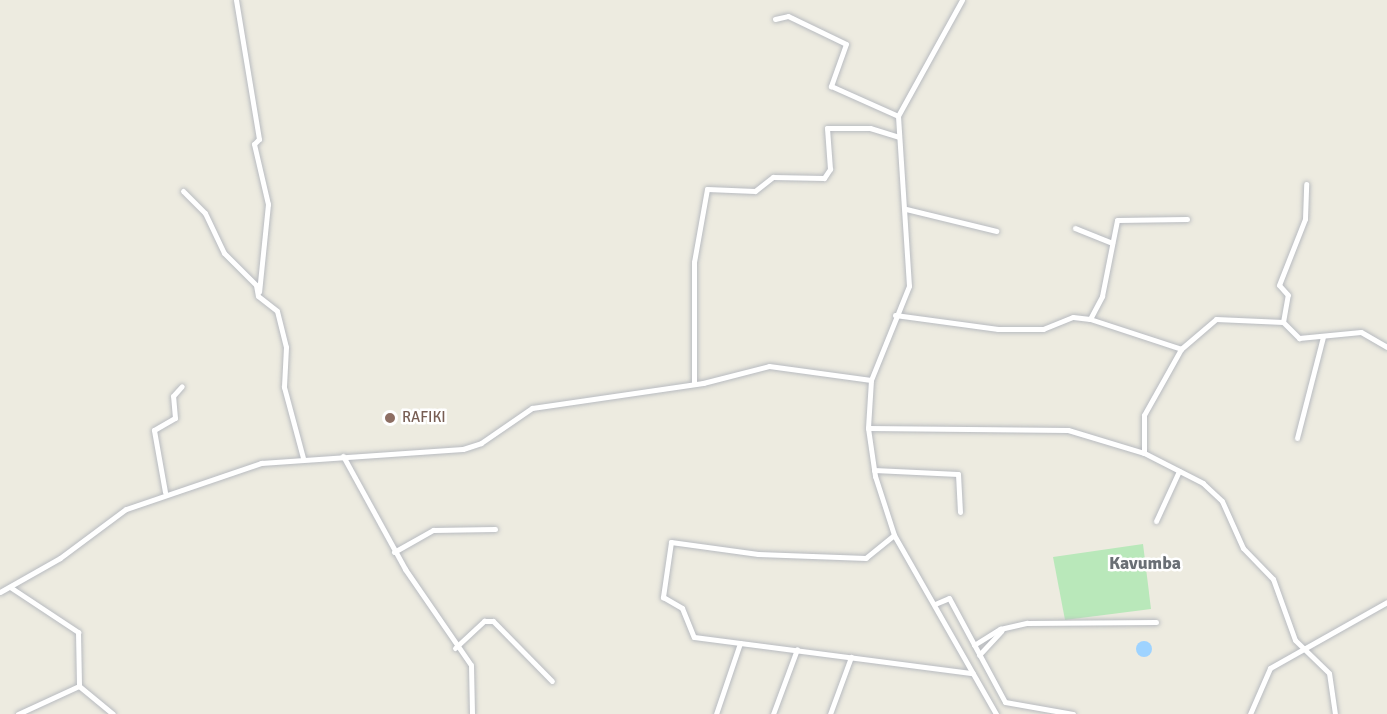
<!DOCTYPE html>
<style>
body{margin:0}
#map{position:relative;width:1387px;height:714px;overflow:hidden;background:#edebe0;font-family:Signika,sans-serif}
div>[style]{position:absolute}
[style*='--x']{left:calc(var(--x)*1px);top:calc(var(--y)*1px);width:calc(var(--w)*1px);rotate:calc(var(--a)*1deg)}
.green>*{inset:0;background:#b9e8ba}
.water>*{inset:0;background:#9ed3ff}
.round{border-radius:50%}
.roads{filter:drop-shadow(0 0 2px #b8bbc0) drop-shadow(0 0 2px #b8bbc0)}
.minor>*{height:5px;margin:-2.5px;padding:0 2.5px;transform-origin:2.5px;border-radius:2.5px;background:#fff}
.dots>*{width:16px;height:16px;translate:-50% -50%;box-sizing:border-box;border:3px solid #fff;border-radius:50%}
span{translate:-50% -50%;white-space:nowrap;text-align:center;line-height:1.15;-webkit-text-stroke:5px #fff;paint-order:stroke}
.education-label{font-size:15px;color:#785e54}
.left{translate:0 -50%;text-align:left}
.quarter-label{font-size:18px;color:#6a6f75;font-weight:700}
</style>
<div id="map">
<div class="green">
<i style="clip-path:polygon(1143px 544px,1151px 609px,1065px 620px,1053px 557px)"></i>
</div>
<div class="water">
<i class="round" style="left:1136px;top:641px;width:16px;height:16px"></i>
</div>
<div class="roads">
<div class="minor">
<i style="--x:236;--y:0;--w:141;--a:80.6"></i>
<i style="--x:259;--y:139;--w:7;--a:135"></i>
<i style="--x:254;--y:144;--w:62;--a:76.9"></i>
<i style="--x:268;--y:204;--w:88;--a:95.8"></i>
<i style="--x:962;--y:0;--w:132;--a:118.9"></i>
<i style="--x:898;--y:116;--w:170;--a:86.3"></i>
<i style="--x:909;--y:286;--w:101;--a:112"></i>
<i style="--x:871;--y:380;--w:48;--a:93.6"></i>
<i style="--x:868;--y:428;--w:49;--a:81.7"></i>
<i style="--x:875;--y:476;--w:62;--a:72.1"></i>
<i style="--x:894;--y:535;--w:206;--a:60.3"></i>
<i style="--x:775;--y:19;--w:13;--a:-13"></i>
<i style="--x:788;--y:16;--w:64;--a:25.8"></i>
<i style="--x:846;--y:44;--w:45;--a:109.7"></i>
<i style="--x:831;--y:86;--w:73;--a:24.1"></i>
<i style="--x:183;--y:191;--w:31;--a:45"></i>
<i style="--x:205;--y:213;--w:44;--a:64.6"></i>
<i style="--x:224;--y:253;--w:45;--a:45"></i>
<i style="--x:256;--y:285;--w:11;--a:80"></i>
<i style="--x:258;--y:296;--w:24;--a:38"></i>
<i style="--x:277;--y:311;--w:37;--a:76"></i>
<i style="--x:286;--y:347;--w:40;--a:92.9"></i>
<i style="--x:284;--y:387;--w:73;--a:75"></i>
<i style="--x:906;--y:209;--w:93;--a:13.7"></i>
<i style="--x:1075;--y:228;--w:40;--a:22"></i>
<i style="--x:895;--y:315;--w:104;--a:7.7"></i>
<i style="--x:998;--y:329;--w:45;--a:0"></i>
<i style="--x:1043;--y:329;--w:32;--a:-22"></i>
<i style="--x:1073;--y:317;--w:17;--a:7"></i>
<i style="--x:1090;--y:319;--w:96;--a:18.2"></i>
<i style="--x:1090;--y:319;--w:26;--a:-62"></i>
<i style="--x:1102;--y:296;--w:77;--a:-78.8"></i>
<i style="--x:1117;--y:220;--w:70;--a:-0.8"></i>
<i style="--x:1283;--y:322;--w:27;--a:-80"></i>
<i style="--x:1288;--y:295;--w:13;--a:-132"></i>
<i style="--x:1279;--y:285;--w:71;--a:-68.5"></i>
<i style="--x:1305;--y:219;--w:35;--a:-88"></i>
<i style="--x:694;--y:384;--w:122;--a:-90"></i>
<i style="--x:694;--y:262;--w:74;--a:-79.9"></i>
<i style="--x:707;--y:189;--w:48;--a:2.4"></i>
<i style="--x:755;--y:191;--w:23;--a:-38"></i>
<i style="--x:773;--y:177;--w:51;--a:1.1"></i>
<i style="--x:824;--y:178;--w:11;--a:-56"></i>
<i style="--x:830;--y:169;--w:41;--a:-94.2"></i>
<i style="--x:827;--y:128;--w:43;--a:0"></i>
<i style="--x:870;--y:128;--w:30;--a:17"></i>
<i style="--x:868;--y:428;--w:200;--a:0.6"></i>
<i style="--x:1068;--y:430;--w:79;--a:16.8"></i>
<i style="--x:1297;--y:438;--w:104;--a:-75.6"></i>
<i style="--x:343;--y:456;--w:129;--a:61.2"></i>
<i style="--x:405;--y:569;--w:116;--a:55.5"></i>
<i style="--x:471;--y:665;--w:49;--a:88.8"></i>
<i style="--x:874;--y:470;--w:84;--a:2.7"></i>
<i style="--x:958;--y:474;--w:38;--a:87"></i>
<i style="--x:165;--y:492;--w:63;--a:-100.1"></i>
<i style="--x:154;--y:430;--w:24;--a:-30"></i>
<i style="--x:175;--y:418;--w:22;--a:-95"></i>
<i style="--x:173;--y:396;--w:13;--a:-48"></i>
<i style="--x:1156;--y:521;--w:55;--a:-65.3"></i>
<i style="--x:894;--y:535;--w:36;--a:141"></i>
<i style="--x:866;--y:558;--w:108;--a:-177.9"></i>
<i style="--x:758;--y:554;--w:88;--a:-172.1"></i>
<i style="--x:671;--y:542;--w:56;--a:98.3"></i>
<i style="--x:663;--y:597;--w:22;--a:30"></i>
<i style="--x:682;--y:608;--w:31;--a:68"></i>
<i style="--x:694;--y:637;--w:281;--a:7.4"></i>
<i style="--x:394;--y:552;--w:45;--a:-29.4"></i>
<i style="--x:433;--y:530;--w:62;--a:-0.9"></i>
<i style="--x:10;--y:587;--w:82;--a:33.5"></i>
<i style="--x:78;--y:632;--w:54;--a:88.9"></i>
<i style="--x:79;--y:686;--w:44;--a:39.5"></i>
<i style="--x:0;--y:592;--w:69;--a:-29.5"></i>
<i style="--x:60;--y:558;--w:82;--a:-36.6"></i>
<i style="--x:126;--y:509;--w:143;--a:-18.8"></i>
<i style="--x:261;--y:463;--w:202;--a:-4"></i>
<i style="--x:463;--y:449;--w:19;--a:-18"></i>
<i style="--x:481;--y:443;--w:62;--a:-34.5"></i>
<i style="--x:532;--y:408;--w:173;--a:-8.3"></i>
<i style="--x:703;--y:383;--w:68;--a:-14.4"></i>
<i style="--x:769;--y:366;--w:103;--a:7.8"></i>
<i style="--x:935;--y:604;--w:15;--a:-23"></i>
<i style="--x:949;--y:598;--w:118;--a:61.7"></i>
<i style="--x:1005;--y:702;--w:69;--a:10"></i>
<i style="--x:974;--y:645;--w:31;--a:-32"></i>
<i style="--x:1000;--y:629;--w:28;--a:-13"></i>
<i style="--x:1027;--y:623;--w:129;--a:-0.4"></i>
<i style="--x:455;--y:648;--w:40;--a:-43"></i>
<i style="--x:484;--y:621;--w:9;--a:0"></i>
<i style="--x:493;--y:621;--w:84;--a:45.5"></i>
<i style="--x:979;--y:655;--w:33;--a:-47"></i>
<i style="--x:18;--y:714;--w:67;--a:-24.7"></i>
<i style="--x:716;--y:714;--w:75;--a:-71.3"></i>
<i style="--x:773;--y:714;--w:69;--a:-69.7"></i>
<i style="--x:830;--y:714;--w:61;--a:-69.8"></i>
<i style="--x:1250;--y:714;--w:50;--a:-66.5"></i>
<i style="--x:1270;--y:668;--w:134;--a:-29.4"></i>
<i style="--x:1335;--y:714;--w:41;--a:-98.3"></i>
<i style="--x:1329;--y:673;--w:47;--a:-135.9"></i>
<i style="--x:1295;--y:640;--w:65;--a:-109.8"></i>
<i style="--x:1273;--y:579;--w:43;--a:-134.1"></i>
<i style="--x:1243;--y:548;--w:51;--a:-114.1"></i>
<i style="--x:1222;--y:501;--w:26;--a:-137"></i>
<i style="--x:1203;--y:483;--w:66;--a:-153"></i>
<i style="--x:1144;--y:453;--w:38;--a:-90"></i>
<i style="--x:1144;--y:415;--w:76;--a:-60.7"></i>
<i style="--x:1181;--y:349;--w:46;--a:-40.6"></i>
<i style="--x:1216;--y:319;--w:67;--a:2.6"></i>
<i style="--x:1283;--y:322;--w:23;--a:45"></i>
<i style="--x:1299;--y:338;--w:62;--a:-5.5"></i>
<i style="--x:1361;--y:332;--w:30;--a:30"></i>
</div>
</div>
<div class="dots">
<i style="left:390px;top:418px;background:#8d6e63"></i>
</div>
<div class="education-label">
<span class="left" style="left:402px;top:418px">RAFIKI</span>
</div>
<div class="quarter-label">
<span style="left:1145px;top:563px">Kavumba</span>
</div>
</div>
